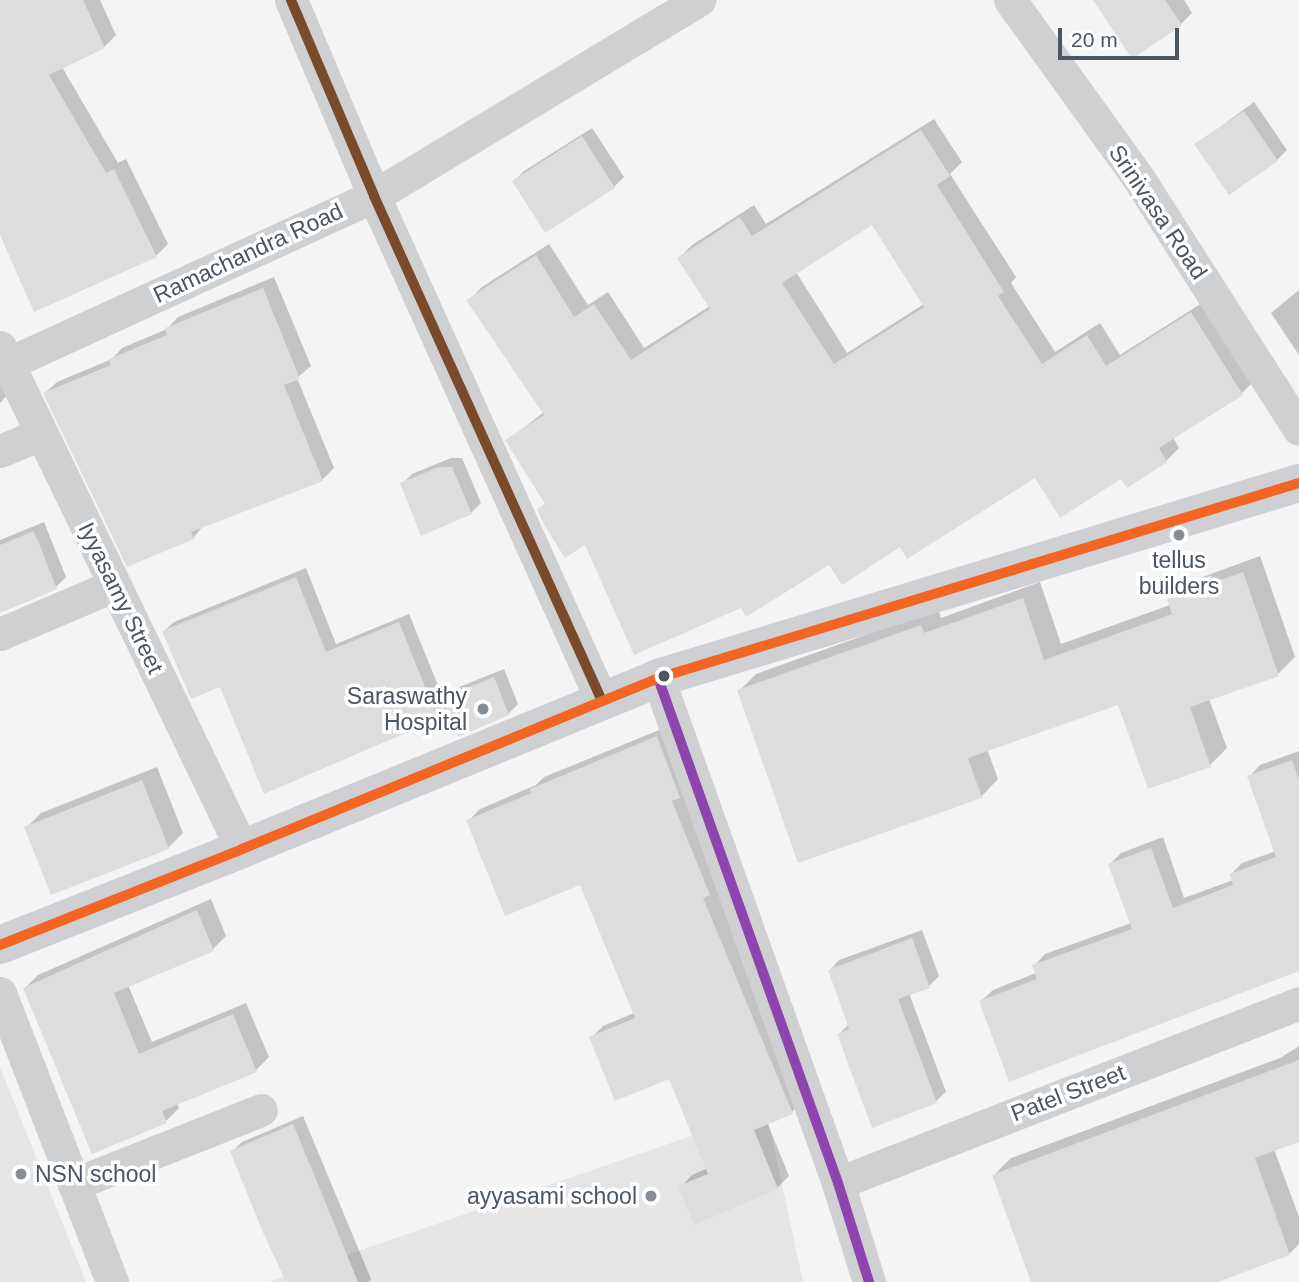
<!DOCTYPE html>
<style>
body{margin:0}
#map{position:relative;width:1299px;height:1282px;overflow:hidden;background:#f4f4f4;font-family:Helvetica,sans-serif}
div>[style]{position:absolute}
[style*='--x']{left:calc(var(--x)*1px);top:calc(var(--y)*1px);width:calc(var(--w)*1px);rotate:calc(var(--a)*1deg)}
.education>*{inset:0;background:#e6e5e6}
.shadow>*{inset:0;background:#0003}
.building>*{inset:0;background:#ddddde}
.street>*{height:33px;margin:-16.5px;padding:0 16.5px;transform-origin:16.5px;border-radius:16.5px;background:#ced0d2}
.secondary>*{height:38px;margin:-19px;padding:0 19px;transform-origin:19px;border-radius:19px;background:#ced0d4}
.bus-1>*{height:10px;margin:-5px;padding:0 5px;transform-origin:5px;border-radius:5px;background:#7a4b2a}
.bus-2>*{height:10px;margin:-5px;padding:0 5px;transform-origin:5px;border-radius:5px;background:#8e44ad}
.bus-3>*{height:10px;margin:-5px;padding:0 5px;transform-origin:5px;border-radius:5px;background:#f26522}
.dots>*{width:19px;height:19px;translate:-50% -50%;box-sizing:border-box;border:4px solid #fff;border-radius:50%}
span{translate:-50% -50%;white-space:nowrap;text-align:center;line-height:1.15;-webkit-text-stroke:7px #fff;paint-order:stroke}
.street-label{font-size:23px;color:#4a5661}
.poi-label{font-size:23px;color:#4a5661}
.right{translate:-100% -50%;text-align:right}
.left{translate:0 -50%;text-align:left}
.scale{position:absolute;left:1058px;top:28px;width:121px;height:32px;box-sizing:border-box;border:4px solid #4a5661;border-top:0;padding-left:9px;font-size:21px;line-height:24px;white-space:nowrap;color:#4a5661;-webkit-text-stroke:5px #fff;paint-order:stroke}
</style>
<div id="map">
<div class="education">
<i style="clip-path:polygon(0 1067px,86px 1282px,0 1282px)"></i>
<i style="clip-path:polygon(766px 1110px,803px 1282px,269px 1282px)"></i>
</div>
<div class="shadow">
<i style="clip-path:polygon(23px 0,100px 0,116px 35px,104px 47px,62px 67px,118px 163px,126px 159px,168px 244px,156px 256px,35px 310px,0 229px,0 48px)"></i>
<i style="clip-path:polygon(1095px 0,1184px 0,1192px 13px,1181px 24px)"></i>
<i style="clip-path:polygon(1254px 102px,1287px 150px,1277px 160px,1197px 144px)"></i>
<i style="clip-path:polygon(evenodd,934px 119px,962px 162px,950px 174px,1016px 277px,1011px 283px,1055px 352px,1100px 323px,1120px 355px,1205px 301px,1255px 380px,1242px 393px,1173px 437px,1179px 448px,1166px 461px,1127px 486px,1122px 477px,1035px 476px,900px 545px,830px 563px,741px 606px,586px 542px,539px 510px,546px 502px,508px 440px,544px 412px,469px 300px,482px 287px,549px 244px,588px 305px,608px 292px,644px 348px,710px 306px,679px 258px,692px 245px,754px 205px,766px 224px,934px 119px,872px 223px,924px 304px,847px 353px,796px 272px,872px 223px)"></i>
<i style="clip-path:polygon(592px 128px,624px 177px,614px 187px,514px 181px,524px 171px)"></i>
<i style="clip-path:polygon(274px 277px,311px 366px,297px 378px,334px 468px,322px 480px,204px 525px,193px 538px,45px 393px,57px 382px,112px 359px,122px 348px,167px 329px,178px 317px)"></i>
<i style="clip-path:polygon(1299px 290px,1299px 355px,1271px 313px)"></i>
<i style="clip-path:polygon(0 373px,8px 394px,0 403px)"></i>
<i style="clip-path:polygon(451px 458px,462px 458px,481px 503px,471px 513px,402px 484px,412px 474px)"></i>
<i style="clip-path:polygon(44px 522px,66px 577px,56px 587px,0 612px,0 540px)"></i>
<i style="clip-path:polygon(1260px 556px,1295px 657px,1278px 674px,1209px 699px,1227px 748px,1210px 765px,1119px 702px,987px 749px,998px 779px,981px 797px,739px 691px,756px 674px,938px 609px,941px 618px,1040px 582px,1061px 644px,1170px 605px,1169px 600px,1186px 583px)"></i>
<i style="clip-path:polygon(306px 568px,336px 644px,409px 614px,444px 700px,454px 689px,504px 669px,518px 704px,508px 714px,448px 707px,437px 718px,221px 685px,164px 631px,174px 622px)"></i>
<i style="clip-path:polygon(669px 726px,804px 1100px,792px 1112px,767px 1122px,789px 1176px,777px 1188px,681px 1187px,692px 1175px,708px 1168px,670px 1076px,591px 1038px,603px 1026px,634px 1013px,581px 883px,468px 821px,480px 809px,536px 785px,544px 777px)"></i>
<i style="clip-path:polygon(1299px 751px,1299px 969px,981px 1001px,993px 990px,1036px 973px,1034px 966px,1045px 954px,1131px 923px,1110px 864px,1121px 853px,1163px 837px,1184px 898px,1233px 880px,1231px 874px,1242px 863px,1276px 851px,1249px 777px,1260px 765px)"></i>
<i style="clip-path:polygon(157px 767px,183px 833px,168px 848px,26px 828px,41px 813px)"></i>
<i style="clip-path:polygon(211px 899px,226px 936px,213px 949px,128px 985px,152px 1042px,246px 1003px,269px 1057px,256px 1070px,177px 1103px,179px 1108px,166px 1121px,25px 988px,38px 975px)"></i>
<i style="clip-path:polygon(922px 930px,939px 976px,929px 986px,909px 993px,946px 1092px,936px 1101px,839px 1034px,849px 1024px,830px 970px,839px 960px)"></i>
<i style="clip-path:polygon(1299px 1046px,1299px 1140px,1274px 1149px,1299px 1217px,1299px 1244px,1289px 1254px,1213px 1282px,1033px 1282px,994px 1175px,1011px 1158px,1280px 1058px)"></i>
<i style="clip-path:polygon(303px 1116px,371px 1279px,368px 1282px,287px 1282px,232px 1152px,242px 1142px)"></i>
</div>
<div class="building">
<i style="clip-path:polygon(0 0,83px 0,105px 48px,49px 75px,106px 173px,114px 169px,157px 257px,34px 312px,0 235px)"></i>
<i style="clip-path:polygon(1093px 0,1165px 0,1182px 25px,1132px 59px)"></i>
<i style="clip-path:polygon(1244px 111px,1278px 161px,1229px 195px,1194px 144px)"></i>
<i style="clip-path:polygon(evenodd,921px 130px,950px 176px,937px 185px,1004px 292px,998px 296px,1042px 364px,1087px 335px,1106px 366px,1191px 312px,1243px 395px,1159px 448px,1167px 462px,1127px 488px,1121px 479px,1060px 518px,1035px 478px,907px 559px,900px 547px,842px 585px,829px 565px,746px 617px,741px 608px,634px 655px,585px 545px,565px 558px,543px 523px,537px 509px,545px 504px,505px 440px,544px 415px,466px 300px,536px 255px,574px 317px,594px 304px,631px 360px,710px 309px,677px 258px,740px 217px,752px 236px,921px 130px,872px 225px,924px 307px,834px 364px,782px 283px,872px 225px)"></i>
<i style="clip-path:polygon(582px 136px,615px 188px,545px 233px,512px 181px)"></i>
<i style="clip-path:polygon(263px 288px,300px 379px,284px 385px,323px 481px,191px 532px,194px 539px,127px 567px,43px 393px,111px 365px,109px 359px,167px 335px,165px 328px)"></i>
<i style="clip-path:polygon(439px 467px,452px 467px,472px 514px,421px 536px,400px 483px)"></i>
<i style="clip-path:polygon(34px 531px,57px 589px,0 613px,0 545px)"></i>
<i style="clip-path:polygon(1243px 572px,1279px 676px,1190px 707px,1211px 767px,1148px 789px,1118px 705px,968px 758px,982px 798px,798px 863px,737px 690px,921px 625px,924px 633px,1023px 598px,1044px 660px,1172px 614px,1167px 599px)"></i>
<i style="clip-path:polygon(296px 577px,326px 652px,399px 622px,438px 719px,264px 794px,220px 687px,191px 699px,162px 631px)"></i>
<i style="clip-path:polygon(494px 677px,509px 715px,458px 737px,443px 698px)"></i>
<i style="clip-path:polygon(657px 736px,680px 798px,672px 801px,710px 895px,703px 898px,793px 1114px,754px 1130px,778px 1189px,694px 1225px,678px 1186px,708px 1174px,669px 1079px,615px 1101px,589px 1037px,635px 1018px,580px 885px,505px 916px,466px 820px,532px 793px,530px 789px)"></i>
<i style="clip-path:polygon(1292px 760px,1299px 780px,1299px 971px,1009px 1082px,979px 1001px,1037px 979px,1032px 965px,1132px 929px,1108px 864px,1151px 848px,1173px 908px,1233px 885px,1229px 874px,1276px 857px,1247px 776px)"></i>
<i style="clip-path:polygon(142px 780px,169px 849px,51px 895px,24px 827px)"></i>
<i style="clip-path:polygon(197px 910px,214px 951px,114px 993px,139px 1054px,233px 1014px,257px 1072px,162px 1111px,167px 1123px,92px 1154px,23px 988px)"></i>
<i style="clip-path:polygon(912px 938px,930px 988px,898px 999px,937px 1103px,872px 1128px,837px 1034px,849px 1029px,828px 970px)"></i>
<i style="clip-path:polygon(1299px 1060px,1299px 1142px,1255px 1158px,1290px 1255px,1218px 1282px,1031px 1282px,992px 1175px)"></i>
<i style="clip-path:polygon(293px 1124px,322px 1194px,358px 1282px,286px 1282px,261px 1228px,230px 1151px)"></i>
</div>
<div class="street">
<i style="--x:291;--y:0;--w:213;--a:67"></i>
<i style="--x:374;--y:196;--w:554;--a:65.7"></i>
<i style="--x:1010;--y:0;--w:217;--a:54.2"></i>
<i style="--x:1137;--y:176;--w:300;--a:57.4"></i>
<i style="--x:0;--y:347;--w:557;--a:64.26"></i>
<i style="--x:7;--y:364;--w:404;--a:-24.6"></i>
<i style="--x:374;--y:196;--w:380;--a:-31.1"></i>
<i style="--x:0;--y:451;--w:44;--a:-22.5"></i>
<i style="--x:0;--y:634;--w:125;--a:-23.1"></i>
<i style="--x:658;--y:678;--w:536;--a:70.38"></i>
<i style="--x:838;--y:1183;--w:104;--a:72.6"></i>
<i style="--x:0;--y:993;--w:310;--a:68.8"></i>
<i style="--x:838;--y:1183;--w:495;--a:-21.3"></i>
<i style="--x:74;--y:1184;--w:201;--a:-21.6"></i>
</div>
<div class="secondary">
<i style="--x:0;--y:945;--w:260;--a:-21.6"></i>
<i style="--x:242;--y:849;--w:450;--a:-22.3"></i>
<i style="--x:658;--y:678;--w:670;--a:-16.92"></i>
</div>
<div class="bus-1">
<i style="--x:291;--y:0;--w:213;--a:67"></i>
<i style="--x:374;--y:196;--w:554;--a:65.7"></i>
</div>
<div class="bus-2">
<i style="--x:658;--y:678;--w:536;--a:70.38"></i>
<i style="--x:838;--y:1183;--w:104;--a:72.6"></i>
</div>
<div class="bus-3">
<i style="--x:0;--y:945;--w:260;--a:-21.6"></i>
<i style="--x:242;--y:849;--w:450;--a:-22.3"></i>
<i style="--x:658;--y:678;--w:670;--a:-16.92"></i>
</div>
<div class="dots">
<i style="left:1179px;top:535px;background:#868d94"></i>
<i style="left:664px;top:676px;background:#4a5661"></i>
<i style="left:483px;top:709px;background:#868d94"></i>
<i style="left:21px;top:1174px;background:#868d94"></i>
<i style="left:651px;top:1196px;background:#868d94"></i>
</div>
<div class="street-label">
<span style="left:1158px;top:212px;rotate:56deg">Srinivasa Road</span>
<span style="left:248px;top:253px;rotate:-25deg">Ramachandra Road</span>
<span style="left:121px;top:598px;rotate:64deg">Iyyasamy Street</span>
<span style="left:1068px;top:1093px;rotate:-21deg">Patel Street</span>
</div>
<div class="poi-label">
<span style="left:1179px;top:573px">tellus<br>builders</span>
<span class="right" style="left:467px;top:709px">Saraswathy<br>Hospital</span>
<span class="left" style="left:35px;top:1174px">NSN school</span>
<span class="right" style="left:637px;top:1196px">ayyasami school</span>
</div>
<div class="scale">20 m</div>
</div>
